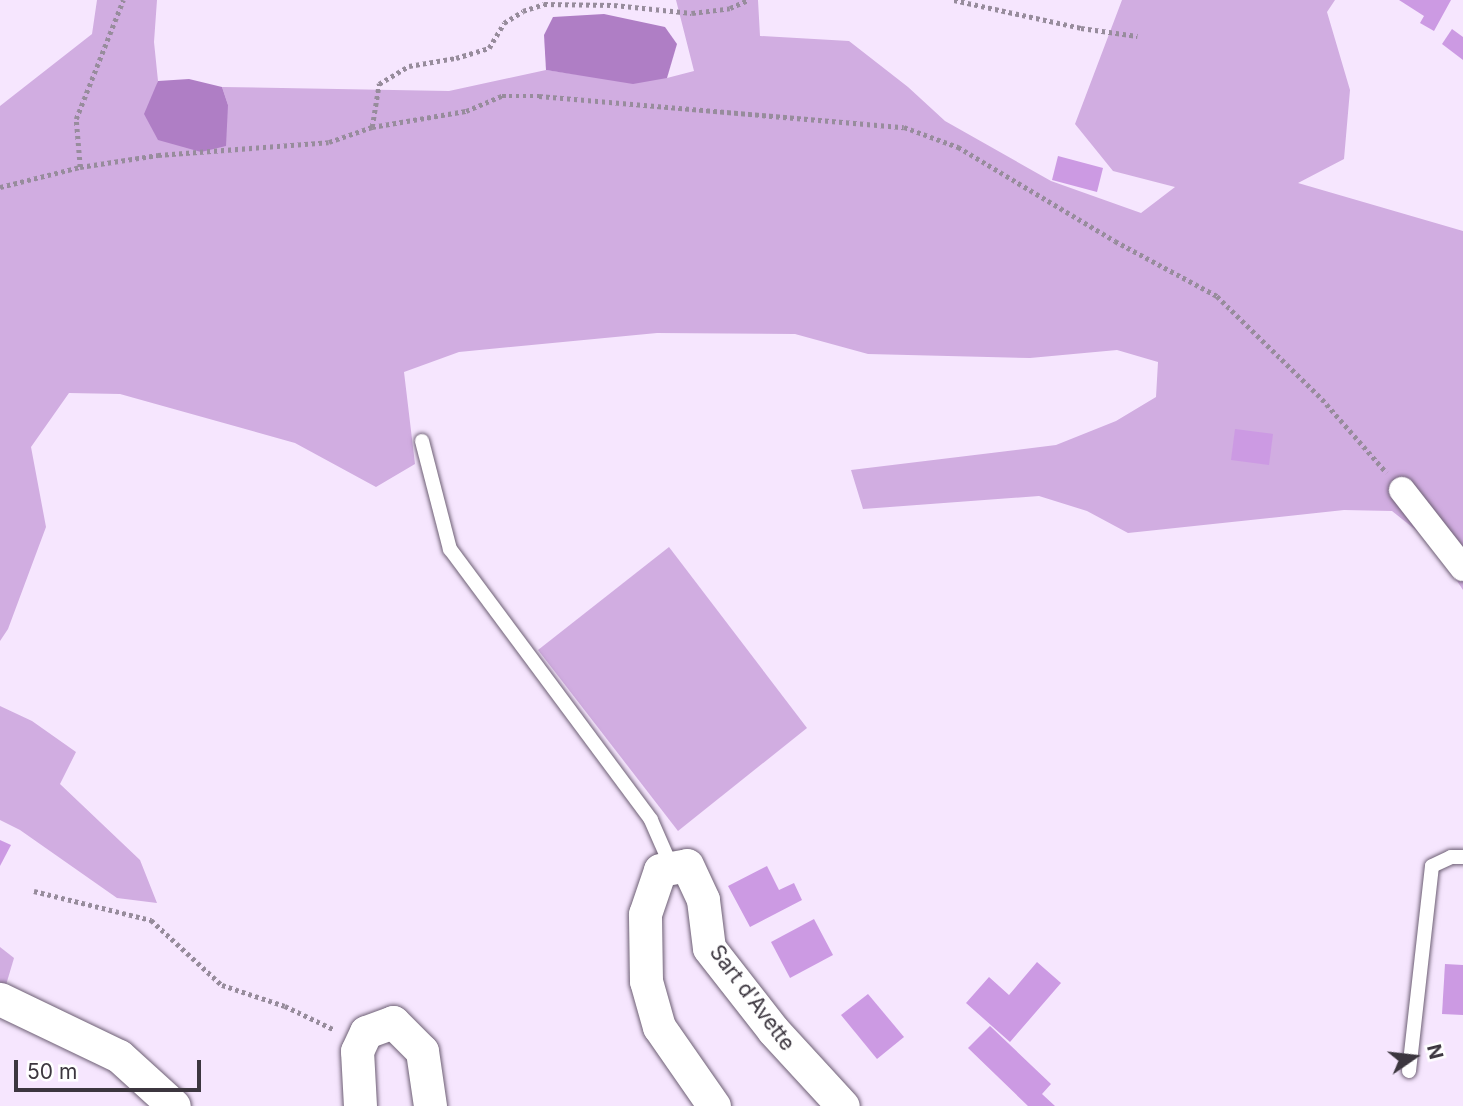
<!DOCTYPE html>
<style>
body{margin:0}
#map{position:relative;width:1463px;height:1106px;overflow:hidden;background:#f6e6fe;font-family:Inter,sans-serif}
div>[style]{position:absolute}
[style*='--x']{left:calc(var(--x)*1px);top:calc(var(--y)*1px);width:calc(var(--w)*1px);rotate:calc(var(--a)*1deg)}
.green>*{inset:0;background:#d1ade1}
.water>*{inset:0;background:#af7ec5}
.building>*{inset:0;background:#cc9ae3}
.path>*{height:4.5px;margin-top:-2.25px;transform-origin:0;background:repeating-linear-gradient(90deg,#978c9c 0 3.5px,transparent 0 7px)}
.roads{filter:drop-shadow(0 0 2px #6d5f74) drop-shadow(0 0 2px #6d5f74)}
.service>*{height:14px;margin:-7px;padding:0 7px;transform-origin:7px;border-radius:7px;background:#fff}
.minor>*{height:26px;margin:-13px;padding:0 13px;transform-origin:13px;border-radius:13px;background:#fff}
.tertiary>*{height:33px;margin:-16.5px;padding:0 16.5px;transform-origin:16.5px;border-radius:16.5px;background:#fff}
span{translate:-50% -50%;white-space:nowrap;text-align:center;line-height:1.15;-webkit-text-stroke:5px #fff;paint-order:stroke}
.street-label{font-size:21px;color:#3c363f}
.north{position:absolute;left:1379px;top:1022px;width:70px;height:70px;-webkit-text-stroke:5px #fff;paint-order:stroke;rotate:76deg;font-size:19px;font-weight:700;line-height:28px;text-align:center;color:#3c363f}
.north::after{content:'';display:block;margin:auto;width:24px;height:32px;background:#3c363f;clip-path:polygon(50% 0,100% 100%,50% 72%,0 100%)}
.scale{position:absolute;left:14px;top:1060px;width:187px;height:32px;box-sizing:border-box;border:4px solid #3c363f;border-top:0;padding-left:9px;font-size:21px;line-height:24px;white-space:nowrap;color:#3c363f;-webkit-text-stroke:5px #fff;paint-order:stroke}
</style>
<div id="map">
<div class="green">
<i style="clip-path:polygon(97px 0,157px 0,154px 42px,158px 81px,148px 121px,228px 105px,222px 87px,449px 91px,546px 70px,581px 75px,667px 78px,694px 71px,676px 0,758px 0,760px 36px,849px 41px,908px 87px,945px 121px,1051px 181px,1141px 213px,1175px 187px,1113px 171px,1075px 124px,1122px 0,1335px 0,1327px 12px,1350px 90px,1344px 159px,1298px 183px,1463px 231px,1463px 590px,1432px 543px,1392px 511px,1344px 510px,1128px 533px,1087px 511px,1039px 496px,863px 509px,851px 470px,1056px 445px,1116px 421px,1156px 397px,1158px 362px,1117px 350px,1030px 358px,868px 354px,795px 334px,657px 333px,459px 352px,404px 372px,415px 464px,376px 487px,295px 443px,120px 394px,69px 393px,31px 447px,46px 527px,8px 629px,0 641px,0 106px,92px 34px)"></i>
<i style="clip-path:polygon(669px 547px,807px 728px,678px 831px,538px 650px)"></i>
<i style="clip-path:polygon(0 706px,32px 721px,76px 752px,60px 784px,140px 860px,157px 903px,117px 898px,20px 830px,0 820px)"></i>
<i style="clip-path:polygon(0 947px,14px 958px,6px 985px,0 982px)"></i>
</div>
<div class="water">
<i style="clip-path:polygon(604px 14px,665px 27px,677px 44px,667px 78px,633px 84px,546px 70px,544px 35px,553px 17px)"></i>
<i style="clip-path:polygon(189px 79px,222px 87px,228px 105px,226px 146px,201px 152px,158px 140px,144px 114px,158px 81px)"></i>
</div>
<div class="building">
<i style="clip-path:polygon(1399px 0,1451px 0,1434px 31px,1420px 23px,1424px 16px)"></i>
<i style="clip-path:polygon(1452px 29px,1463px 37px,1463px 60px,1442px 44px)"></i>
<i style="clip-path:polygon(1058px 156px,1103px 168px,1097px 192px,1052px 180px)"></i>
<i style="clip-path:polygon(1235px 429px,1273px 434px,1269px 465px,1231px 460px)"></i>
<i style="clip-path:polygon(0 840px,11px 845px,0 866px)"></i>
<i style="clip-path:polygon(767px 866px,779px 890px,794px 883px,802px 900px,750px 927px,728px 886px)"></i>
<i style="clip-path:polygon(814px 919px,833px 955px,790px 978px,771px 942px)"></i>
<i style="clip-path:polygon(1037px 962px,1061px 983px,1010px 1042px,966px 1003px,989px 977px,1009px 995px)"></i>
<i style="clip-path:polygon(1445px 964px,1463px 965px,1463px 1015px,1442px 1014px)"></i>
<i style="clip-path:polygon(868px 994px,904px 1037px,877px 1059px,841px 1015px)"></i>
<i style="clip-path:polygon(990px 1026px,1051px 1084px,1042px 1094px,1055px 1106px,1028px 1106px,968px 1048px)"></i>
</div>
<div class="path">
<i style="--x:954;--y:0;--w:130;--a:12.4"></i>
<i style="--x:1081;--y:28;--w:57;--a:8.1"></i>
<i style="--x:372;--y:127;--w:44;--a:-80.8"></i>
<i style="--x:379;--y:84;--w:35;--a:-31"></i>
<i style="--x:409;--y:66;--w:48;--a:-9.7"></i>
<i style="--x:456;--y:58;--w:34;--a:-17"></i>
<i style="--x:489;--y:48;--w:29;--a:-59"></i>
<i style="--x:504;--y:23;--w:22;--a:-32"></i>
<i style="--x:523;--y:11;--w:22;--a:-18"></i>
<i style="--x:544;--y:4;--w:70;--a:0.8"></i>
<i style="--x:614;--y:5;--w:78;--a:5.9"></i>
<i style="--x:692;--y:13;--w:38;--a:-7"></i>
<i style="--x:730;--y:8;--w:20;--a:-24"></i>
<i style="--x:80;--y:167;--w:48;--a:-94.8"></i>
<i style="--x:76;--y:119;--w:128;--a:-68.4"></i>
<i style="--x:0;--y:187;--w:82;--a:-14"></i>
<i style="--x:80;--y:167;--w:79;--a:-8.7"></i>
<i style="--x:158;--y:155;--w:171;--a:-4.3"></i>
<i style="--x:329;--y:142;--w:46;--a:-19.2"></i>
<i style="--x:372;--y:127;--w:95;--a:-9.7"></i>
<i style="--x:466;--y:111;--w:39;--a:-23"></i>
<i style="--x:502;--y:96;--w:37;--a:0"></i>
<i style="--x:539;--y:96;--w:366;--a:4.9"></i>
<i style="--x:904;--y:127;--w:58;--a:20.3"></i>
<i style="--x:958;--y:147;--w:183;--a:30.9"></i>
<i style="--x:1115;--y:241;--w:116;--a:28.3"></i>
<i style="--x:1217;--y:296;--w:147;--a:44.4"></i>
<i style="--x:1322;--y:399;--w:98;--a:48.7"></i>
<i style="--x:34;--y:891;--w:121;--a:13.9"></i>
<i style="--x:151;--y:920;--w:96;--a:42.5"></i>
<i style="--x:222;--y:985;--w:66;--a:18.4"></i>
<i style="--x:285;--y:1006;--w:55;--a:25.6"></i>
</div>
<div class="roads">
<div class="service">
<i style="--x:422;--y:441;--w:112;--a:75.5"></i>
<i style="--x:450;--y:549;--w:337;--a:53.4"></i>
<i style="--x:651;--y:820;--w:52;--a:66.4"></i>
<i style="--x:1409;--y:1071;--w:206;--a:-83.6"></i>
<i style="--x:1432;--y:866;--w:21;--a:-25"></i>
<i style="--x:1451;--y:857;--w:12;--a:0"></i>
</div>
<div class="minor">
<i style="--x:1402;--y:490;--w:99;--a:52"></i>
</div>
<div class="tertiary">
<i style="--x:0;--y:999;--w:132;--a:25.6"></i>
<i style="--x:119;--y:1056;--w:74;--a:42.3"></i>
<i style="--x:360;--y:1106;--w:55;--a:-93.1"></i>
<i style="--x:357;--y:1051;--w:21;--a:-65"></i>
<i style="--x:366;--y:1032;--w:29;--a:-20"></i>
<i style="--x:393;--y:1022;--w:41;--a:45"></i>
<i style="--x:422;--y:1051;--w:56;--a:81.7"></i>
<i style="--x:714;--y:1106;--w:96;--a:-124.8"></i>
<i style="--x:659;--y:1027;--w:48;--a:-105.8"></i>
<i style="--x:646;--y:981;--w:67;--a:-90.9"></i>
<i style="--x:645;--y:914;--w:46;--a:-71.2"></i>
<i style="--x:660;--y:870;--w:27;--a:-10"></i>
<i style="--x:687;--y:865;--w:38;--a:65"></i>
<i style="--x:703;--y:900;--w:48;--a:82.9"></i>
<i style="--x:709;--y:948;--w:104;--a:52"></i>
<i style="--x:773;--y:1030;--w:103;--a:47.4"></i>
</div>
</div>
<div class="street-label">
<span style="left:752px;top:998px;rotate:53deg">Sart d'Avette</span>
</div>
<div class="north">N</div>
<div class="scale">50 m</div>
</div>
